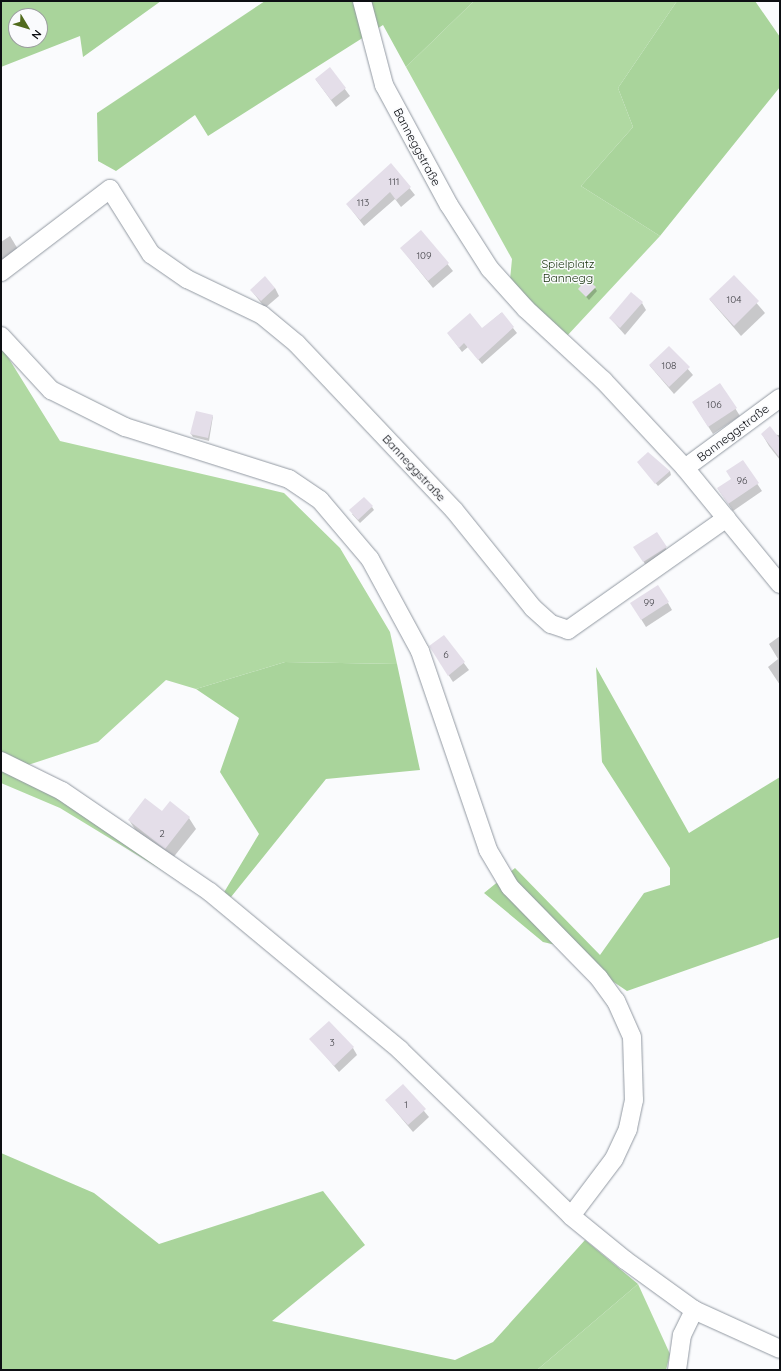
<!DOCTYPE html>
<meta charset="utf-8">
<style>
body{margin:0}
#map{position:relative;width:781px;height:1371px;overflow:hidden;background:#fafbfd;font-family:Quicksand,sans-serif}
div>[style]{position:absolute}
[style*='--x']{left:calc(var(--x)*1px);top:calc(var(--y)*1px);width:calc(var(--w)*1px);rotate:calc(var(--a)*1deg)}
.green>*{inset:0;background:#b0d9a2}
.forest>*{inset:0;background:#a9d49b}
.shadow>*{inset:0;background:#0003}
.building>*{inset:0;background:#e4dee9}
.roads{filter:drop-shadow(0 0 1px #9299a2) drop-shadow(0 0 1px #9299a2)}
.street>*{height:18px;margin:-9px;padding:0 9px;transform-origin:9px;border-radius:9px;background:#fff}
span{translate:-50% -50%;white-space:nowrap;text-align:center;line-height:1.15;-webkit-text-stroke:3px #fafbfd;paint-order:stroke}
.number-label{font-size:10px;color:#434348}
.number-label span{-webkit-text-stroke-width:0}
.street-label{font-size:12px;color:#0d0f13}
.park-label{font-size:12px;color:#18330c}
.frame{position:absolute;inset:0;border:2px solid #0d0f13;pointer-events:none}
.north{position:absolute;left:8px;top:8px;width:40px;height:40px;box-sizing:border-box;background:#fafbfd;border:1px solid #9b9d9f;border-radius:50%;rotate:128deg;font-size:11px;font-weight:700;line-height:16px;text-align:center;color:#0d0f13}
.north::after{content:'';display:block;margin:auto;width:14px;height:18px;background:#516b1d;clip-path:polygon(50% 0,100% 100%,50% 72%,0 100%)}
</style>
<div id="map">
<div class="green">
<i style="clip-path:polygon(474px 1px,677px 1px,618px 88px,633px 127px,581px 186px,660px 236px,566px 337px,510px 280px,512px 259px,406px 67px)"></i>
<i style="clip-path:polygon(1px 346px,60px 441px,284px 493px,340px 548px,390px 632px,397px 664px,285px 662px,196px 689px,166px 680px,98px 742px,28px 765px,1px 752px)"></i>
<i style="clip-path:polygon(1px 767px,53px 793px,183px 883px,60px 808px,1px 783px)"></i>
<i style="clip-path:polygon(638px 1284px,670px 1354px,666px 1370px,537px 1370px)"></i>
</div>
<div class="forest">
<i style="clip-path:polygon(evenodd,1px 1px,161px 1px,83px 57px,80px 36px,1px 67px,1px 1px,16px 16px,40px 16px,40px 40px,16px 40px,16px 16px)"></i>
<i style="clip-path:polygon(265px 1px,474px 1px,406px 67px,383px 25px,208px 136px,195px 115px,116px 171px,98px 161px,97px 113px)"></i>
<i style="clip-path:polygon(677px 1px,755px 1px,780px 37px,780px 87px,660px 236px,581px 186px,633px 127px,618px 88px)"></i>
<i style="clip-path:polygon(285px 662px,397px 664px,420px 770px,326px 779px,231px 897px,223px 894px,259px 834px,220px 772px,239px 718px,196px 689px)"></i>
<i style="clip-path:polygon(596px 667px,689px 833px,780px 777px,780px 937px,627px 991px,560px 946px,543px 942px,484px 893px,515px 868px,600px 955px,644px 893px,670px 885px,670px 868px,602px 762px)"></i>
<i style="clip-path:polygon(1px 1153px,94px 1193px,159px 1244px,323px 1191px,365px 1245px,272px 1321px,455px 1360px,493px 1342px,585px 1240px,638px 1284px,537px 1370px,1px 1370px)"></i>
</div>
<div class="shadow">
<i style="clip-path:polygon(330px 69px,350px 96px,336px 107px,316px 80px)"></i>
<i style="clip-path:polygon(391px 165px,415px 195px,401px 207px,395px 199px,364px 226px,347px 204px)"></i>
<i style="clip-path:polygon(421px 231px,453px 271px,433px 288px,401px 248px)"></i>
<i style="clip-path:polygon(10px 236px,19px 251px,1px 264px,1px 242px)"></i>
<i style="clip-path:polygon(734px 277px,765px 313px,741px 336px,710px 300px)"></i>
<i style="clip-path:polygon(275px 288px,279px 296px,265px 308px,251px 290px)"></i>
<i style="clip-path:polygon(595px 288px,597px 291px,589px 300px,579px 289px)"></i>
<i style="clip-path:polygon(642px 303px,646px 310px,625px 335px,610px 318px)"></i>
<i style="clip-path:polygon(501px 313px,517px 333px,482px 364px,468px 347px,462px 352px,448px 333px,482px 329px)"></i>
<i style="clip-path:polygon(669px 347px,693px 375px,674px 394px,650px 366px)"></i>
<i style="clip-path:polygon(720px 384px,740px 416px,713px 434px,697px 409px)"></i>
<i style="clip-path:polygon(213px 416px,209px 441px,193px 437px,191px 434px)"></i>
<i style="clip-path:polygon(762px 434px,780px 435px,780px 460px,769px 446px)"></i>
<i style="clip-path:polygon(742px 461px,762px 491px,733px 511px,718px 489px,732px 479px)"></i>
<i style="clip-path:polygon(640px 465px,670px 471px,671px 475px,658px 486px)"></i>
<i style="clip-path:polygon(372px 507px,374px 510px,360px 523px,352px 514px)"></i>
<i style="clip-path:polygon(656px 533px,670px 555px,648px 569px,639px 554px)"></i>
<i style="clip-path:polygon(668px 603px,672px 610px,646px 627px,636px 611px)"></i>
<i style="clip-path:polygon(444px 636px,469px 670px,453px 682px,435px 654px)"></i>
<i style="clip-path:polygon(780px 636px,780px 685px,768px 667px,778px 659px,769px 644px)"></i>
<i style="clip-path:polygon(162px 812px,189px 818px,196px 829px,172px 859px,136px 831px,129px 820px)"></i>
<i style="clip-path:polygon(311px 1039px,353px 1048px,357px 1055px,339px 1072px)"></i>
<i style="clip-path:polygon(403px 1086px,429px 1117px,413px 1132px,386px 1100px)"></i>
</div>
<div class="building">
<i style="clip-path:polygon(330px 67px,346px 88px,331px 100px,315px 79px)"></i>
<i style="clip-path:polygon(391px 163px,411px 187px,396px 200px,390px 192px,360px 220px,346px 204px)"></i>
<i style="clip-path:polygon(421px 230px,449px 263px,428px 281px,400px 248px)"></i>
<i style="clip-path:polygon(734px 275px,759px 301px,734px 326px,709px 299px)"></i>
<i style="clip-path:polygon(265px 276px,275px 288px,261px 301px,250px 290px)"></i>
<i style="clip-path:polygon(587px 279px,596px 287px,586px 297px,578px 289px)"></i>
<i style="clip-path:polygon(631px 292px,643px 302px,620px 328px,609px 318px)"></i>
<i style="clip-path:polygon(502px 312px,514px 327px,478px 360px,464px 343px,459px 348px,447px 333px,470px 313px,482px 328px)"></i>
<i style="clip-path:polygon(669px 346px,690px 367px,669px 387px,649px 365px)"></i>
<i style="clip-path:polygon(720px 383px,737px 408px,708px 427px,692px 402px)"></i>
<i style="clip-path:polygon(196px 411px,213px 415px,208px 438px,190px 434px)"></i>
<i style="clip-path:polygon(770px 426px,780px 439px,780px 458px,761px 434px)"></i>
<i style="clip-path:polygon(648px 452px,670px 471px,655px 484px,637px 462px)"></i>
<i style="clip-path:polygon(743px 460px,759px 483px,728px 504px,717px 488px,731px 479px,726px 471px)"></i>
<i style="clip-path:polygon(364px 497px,373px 506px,358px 520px,349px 510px)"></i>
<i style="clip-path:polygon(657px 532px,667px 547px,643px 562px,633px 547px)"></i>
<i style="clip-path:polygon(658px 585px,669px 602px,641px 620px,630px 603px)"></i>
<i style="clip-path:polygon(444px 635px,465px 662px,448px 676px,429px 646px)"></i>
<i style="clip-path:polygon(145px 798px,162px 811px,170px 801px,190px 817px,165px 849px,128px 820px)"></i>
<i style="clip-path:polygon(329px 1021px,354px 1047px,334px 1066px,309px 1039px)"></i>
<i style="clip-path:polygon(403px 1084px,426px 1109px,408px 1125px,385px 1100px)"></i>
</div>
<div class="roads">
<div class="street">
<i style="--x:362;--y:1;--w:87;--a:75.3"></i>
<i style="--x:384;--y:85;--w:136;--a:61.6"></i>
<i style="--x:449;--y:205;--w:76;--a:57.4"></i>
<i style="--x:490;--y:269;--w:54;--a:48"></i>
<i style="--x:526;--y:309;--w:105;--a:42.7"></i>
<i style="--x:603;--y:380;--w:120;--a:47"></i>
<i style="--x:685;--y:468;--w:150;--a:50.7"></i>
<i style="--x:1;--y:272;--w:137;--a:-37.3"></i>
<i style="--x:110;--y:189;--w:77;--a:57.8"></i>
<i style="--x:151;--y:254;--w:44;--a:34.8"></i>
<i style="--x:187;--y:279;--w:83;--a:25.6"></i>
<i style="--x:262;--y:315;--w:45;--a:39.6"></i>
<i style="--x:297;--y:344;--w:228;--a:46.6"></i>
<i style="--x:454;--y:510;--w:126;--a:51.1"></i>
<i style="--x:533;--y:608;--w:24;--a:42"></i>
<i style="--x:551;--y:624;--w:18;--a:19"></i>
<i style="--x:568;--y:630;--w:194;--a:-35.2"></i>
<i style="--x:1;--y:336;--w:74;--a:47.2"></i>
<i style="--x:51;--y:390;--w:83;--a:26.6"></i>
<i style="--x:125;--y:427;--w:172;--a:17.6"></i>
<i style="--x:289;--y:479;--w:37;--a:34"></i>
<i style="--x:320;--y:500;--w:77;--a:49.7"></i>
<i style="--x:370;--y:559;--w:105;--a:61.5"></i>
<i style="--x:420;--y:651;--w:210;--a:71.1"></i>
<i style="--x:488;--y:850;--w:43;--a:59.3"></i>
<i style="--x:510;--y:887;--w:127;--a:45.6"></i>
<i style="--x:599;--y:978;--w:29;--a:54"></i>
<i style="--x:616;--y:1001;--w:39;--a:66"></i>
<i style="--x:632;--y:1037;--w:63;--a:88.2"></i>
<i style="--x:634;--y:1100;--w:30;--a:102"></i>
<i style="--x:628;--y:1129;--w:33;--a:115"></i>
<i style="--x:614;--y:1159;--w:71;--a:127"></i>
<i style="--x:685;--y:468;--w:118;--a:-36.4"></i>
<i style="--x:1;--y:761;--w:68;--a:26.2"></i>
<i style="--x:62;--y:791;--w:179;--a:34.3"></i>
<i style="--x:210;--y:892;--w:247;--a:39.7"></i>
<i style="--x:400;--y:1050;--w:238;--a:44.1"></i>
<i style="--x:571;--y:1216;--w:70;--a:39.2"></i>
<i style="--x:625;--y:1260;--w:85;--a:35.9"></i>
<i style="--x:694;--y:1310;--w:94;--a:24.4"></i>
<i style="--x:677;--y:1370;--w:35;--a:-82"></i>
<i style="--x:682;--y:1335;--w:28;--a:-64"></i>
</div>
</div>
<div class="number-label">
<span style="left:394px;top:182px">111</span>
<span style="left:363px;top:203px">113</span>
<span style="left:424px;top:256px">109</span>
<span style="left:734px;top:300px">104</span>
<span style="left:669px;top:366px">108</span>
<span style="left:714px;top:405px">106</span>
<span style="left:742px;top:481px">96</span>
<span style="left:649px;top:603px">99</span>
<span style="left:446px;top:655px">6</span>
<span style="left:162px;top:834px">2</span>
<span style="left:332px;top:1043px">3</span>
<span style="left:406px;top:1105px">1</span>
</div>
<div class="street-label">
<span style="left:417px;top:147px;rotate:62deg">Banneggstraße</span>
<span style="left:733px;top:433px;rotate:-37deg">Banneggstraße</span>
<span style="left:414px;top:468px;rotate:47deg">Banneggstraße</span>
</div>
<div class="park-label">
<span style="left:568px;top:271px">Spielplatz<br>Bannegg</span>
</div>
<div class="frame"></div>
<div class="north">N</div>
</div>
